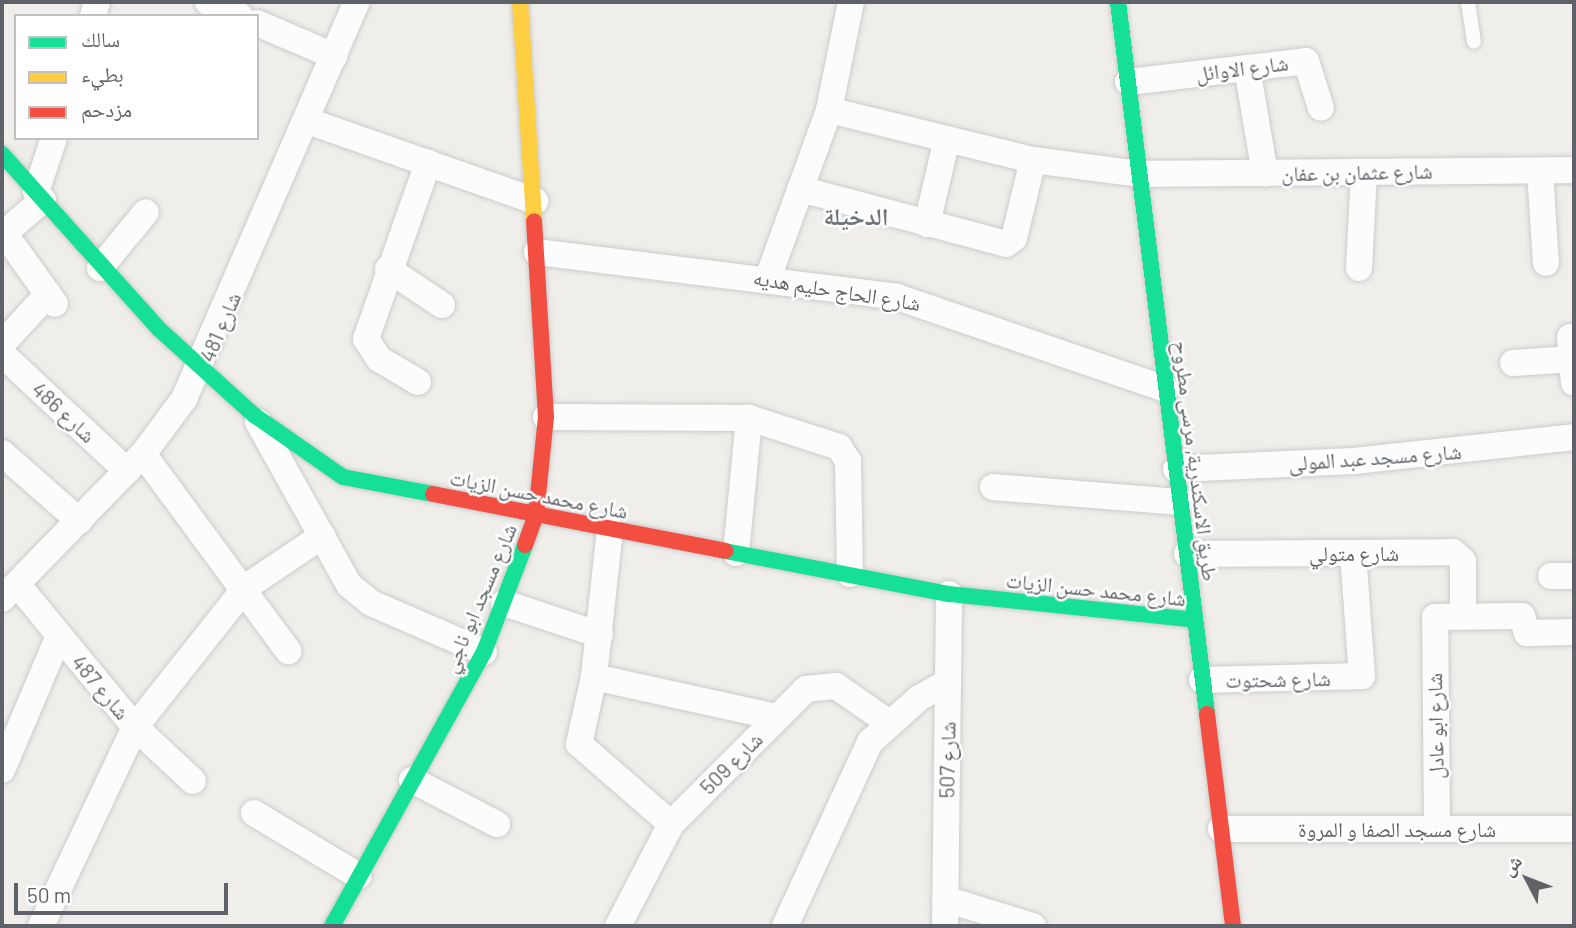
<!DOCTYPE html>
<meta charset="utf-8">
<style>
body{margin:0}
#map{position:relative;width:1576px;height:928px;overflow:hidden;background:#efeeea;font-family:Barlow,"Noto Naskh Arabic",sans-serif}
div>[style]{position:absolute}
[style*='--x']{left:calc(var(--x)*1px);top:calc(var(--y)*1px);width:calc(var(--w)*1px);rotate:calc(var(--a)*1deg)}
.roads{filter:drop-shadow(0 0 2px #cbcccc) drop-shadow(0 0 2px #cbcccc)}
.lane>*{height:14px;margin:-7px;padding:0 7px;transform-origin:7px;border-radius:7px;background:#fdfcfc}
.street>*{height:26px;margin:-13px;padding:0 13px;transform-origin:13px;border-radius:13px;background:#fdfcfc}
.fast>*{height:16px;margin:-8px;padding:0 8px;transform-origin:8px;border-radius:8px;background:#16e098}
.slow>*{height:16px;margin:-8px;padding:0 8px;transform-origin:8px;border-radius:8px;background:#ffcf43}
.jam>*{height:16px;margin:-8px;padding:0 8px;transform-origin:8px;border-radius:8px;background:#f24e42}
span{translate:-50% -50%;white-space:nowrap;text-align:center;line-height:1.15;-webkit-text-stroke:5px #fff;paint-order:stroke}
.street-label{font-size:21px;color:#5f6368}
.quarter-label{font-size:24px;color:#70757a;font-weight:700}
.frame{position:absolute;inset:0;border:4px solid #5f6368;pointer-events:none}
.legend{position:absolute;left:14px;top:14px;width:245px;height:126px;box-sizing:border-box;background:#fff;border:2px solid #bfc1c3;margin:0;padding:9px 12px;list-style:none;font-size:21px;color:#5f6368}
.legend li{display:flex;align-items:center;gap:14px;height:35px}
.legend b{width:35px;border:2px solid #bfc1c3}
.north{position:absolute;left:1492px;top:844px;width:70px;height:70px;-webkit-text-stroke:5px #fff;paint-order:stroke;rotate:312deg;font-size:19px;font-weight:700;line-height:28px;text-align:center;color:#5f6368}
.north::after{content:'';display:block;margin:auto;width:24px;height:32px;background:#5f6368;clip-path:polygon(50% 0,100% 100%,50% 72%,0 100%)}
.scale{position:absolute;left:14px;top:883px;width:214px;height:32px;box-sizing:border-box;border:4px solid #5f6368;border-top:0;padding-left:9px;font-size:21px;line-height:24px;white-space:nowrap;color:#5f6368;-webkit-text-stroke:5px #fff;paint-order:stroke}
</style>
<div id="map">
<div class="roads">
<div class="lane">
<i style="--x:1468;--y:2;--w:40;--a:81.5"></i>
</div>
<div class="street">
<i style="--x:208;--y:2;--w:35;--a:24"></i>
<i style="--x:93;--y:16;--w:15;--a:-74"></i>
<i style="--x:257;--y:23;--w:84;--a:23.2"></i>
<i style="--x:1247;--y:68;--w:107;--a:80.3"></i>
<i style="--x:1128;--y:82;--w:179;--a:-6.7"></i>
<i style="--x:1306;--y:61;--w:49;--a:72.3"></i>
<i style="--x:829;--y:110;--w:210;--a:13.8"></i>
<i style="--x:1033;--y:160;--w:107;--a:7.5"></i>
<i style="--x:1139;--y:174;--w:435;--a:-0.5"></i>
<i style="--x:308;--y:121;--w:241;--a:19.4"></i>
<i style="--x:1540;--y:171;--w:92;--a:86.3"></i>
<i style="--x:800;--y:189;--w:213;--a:14.9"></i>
<i style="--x:1006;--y:244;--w:10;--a:-37"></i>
<i style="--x:1014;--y:238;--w:80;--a:-76.3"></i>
<i style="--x:36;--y:192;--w:57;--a:-71.6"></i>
<i style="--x:927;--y:224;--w:87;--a:-76.8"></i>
<i style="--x:4;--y:233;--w:87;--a:54.3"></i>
<i style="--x:2;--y:235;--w:54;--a:-40.5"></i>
<i style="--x:537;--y:252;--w:363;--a:7.1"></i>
<i style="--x:897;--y:297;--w:284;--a:18.9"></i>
<i style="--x:100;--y:268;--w:72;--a:-50.6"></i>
<i style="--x:1359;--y:268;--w:96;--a:-87"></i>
<i style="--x:388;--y:269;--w:65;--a:33.7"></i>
<i style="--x:768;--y:278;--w:179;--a:-70"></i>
<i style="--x:829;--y:110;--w:110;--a:-78.5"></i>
<i style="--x:1570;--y:337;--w:46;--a:85"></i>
<i style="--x:2;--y:344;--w:68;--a:-47.4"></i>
<i style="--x:2;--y:354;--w:171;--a:43.1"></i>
<i style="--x:1513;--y:363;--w:61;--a:-3.8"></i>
<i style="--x:418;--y:382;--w:45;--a:-149.5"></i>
<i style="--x:379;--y:359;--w:24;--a:-123"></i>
<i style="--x:366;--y:339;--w:187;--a:-70.6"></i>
<i style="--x:546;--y:417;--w:203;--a:0.3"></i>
<i style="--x:749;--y:418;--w:95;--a:17.9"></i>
<i style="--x:839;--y:447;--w:17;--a:57"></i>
<i style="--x:848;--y:461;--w:113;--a:89"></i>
<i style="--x:258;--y:422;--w:187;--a:60.8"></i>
<i style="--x:349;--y:585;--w:28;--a:39"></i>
<i style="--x:371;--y:603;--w:123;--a:23.4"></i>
<i style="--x:2;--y:453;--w:103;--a:41.4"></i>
<i style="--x:143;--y:454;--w:245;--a:53.6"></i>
<i style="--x:1176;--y:469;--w:178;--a:-2.6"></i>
<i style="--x:1354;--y:461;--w:221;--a:-6.2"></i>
<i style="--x:993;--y:487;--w:188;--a:4.6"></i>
<i style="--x:610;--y:529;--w:149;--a:96.2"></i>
<i style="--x:594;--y:677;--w:69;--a:102.6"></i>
<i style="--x:579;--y:744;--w:122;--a:41"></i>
<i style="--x:736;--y:553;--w:136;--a:-84.5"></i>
<i style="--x:1187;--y:554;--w:266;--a:-0.4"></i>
<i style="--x:1453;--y:552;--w:13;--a:42"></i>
<i style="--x:1463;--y:561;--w:54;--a:90"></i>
<i style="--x:1551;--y:576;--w:23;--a:0"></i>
<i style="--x:17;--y:584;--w:185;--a:50.5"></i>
<i style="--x:135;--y:727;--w:79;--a:43"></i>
<i style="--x:2;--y:599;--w:202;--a:-45.8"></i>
<i style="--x:143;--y:454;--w:69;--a:-53.3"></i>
<i style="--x:184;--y:399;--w:433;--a:-66.5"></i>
<i style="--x:504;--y:603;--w:101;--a:18.4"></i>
<i style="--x:594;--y:677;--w:186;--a:12.4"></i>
<i style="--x:1202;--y:680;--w:160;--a:-1.4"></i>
<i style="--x:1362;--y:676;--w:123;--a:-94.2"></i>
<i style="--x:2;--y:770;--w:146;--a:-67"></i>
<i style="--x:412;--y:780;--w:96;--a:27.4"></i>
<i style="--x:254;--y:813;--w:122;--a:31"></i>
<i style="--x:1221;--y:829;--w:353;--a:0"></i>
<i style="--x:1437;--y:829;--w:212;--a:-90.5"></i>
<i style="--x:1435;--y:617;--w:87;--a:-0.7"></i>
<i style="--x:1522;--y:616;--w:18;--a:74"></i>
<i style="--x:1527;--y:633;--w:47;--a:-1.2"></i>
<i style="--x:945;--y:899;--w:92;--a:17.1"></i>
<i style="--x:41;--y:926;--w:220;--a:-64.7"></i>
<i style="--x:135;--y:727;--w:179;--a:-51.6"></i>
<i style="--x:246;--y:587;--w:92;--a:-33.9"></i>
<i style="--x:618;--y:926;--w:115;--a:-62.5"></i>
<i style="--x:671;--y:824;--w:191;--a:-45"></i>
<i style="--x:806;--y:689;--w:30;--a:-6"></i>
<i style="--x:836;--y:686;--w:65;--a:34.9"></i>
<i style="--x:785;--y:926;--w:203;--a:-65.2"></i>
<i style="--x:870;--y:742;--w:66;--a:-41.9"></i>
<i style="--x:919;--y:698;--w:33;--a:-29"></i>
<i style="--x:945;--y:926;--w:332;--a:-89.3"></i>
</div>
<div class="fast">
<i style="--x:1118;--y:2;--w:718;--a:82.87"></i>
<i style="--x:2;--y:154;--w:235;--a:48.1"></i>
<i style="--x:159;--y:329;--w:128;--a:42.2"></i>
<i style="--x:254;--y:415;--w:108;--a:34.9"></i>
<i style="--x:343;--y:477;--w:92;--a:10.7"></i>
<i style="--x:725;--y:551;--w:228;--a:10.9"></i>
<i style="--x:949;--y:594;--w:247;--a:6"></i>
<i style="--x:332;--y:926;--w:313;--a:-61"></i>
<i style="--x:484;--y:652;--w:115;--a:-69"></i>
</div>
<div class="slow">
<i style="--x:520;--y:2;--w:219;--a:86.3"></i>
</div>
<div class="jam">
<i style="--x:433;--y:494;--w:298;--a:11"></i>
<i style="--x:525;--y:545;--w:32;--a:-70"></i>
<i style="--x:536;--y:515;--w:99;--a:-84.2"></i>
<i style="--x:546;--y:417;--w:196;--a:-93.5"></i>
<i style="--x:1207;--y:714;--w:214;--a:83"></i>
</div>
</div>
<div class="street-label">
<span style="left:1242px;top:68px;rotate:-7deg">شارع الاوائل</span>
<span style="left:1357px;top:172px;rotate:-1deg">شارع عثمان بن عفان</span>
<span style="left:837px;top:290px;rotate:9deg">شارع الحاج حليم هديه</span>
<span style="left:220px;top:327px;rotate:-67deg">شارع 481</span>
<span style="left:64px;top:412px;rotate:43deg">شارع 486</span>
<span style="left:1375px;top:457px;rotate:-4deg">شارع مسجد عبد المولى</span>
<span style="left:1196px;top:461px;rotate:83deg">طريق الاسكندرية, مرسى مطروح</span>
<span style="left:539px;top:494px;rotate:11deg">شارع محمد حسن الزيات</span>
<span style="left:1354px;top:553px">شارع متولي</span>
<span style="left:1096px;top:589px;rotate:6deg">شارع محمد حسن الزيات</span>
<span style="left:479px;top:598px;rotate:-67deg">شارع مسجد ابو ناجي</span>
<span style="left:1278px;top:679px;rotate:-1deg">شارع شحتوت</span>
<span style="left:101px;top:687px;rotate:50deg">شارع 487</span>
<span style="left:1435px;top:726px;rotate:-91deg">شارع ابو عادل</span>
<span style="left:947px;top:760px;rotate:-89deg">شارع 507</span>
<span style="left:731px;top:763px;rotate:-45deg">شارع 509</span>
<span style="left:1397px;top:829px">شارع مسجد الصفا و المروة</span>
</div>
<div class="quarter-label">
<span style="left:856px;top:216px">الدخيلة</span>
</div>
<div class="frame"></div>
<ul class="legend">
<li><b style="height:9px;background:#16e098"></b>سالك</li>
<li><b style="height:9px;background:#ffcf43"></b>بطيء</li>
<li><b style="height:9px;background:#f24e42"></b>مزدحم</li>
</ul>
<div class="north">ش</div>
<div class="scale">50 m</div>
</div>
